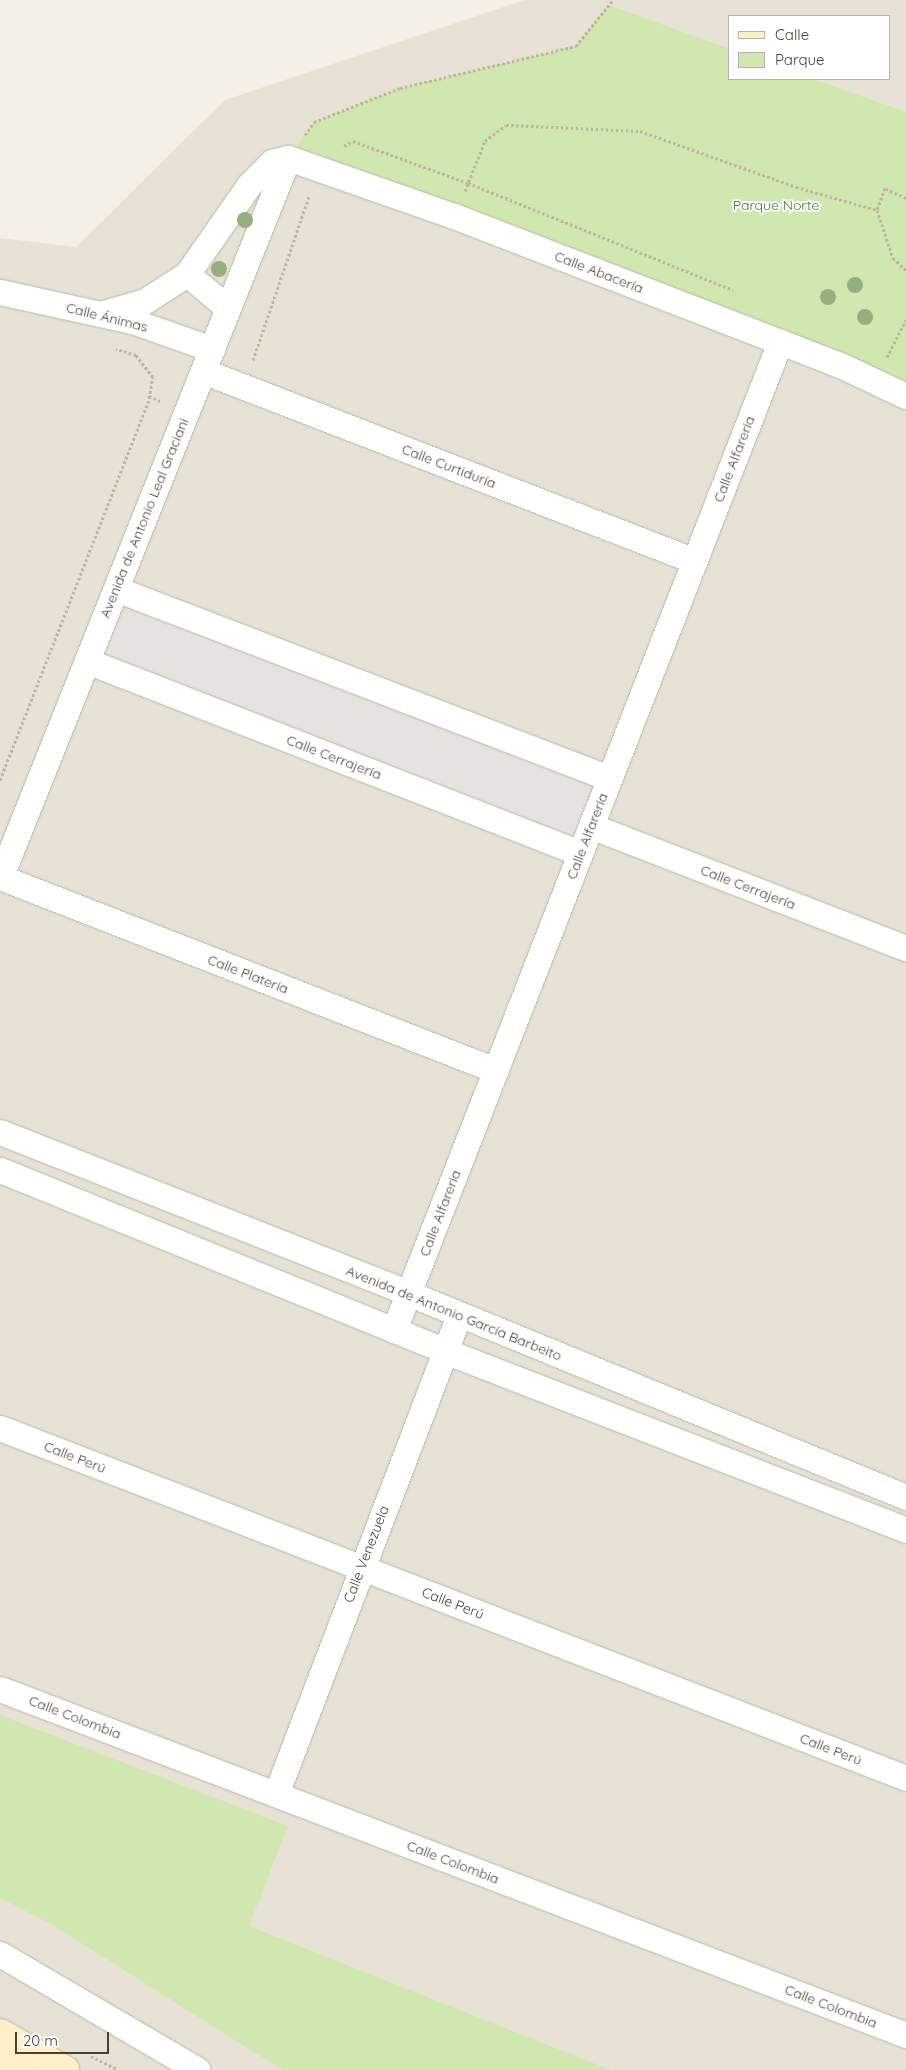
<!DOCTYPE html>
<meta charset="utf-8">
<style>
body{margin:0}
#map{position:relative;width:906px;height:2070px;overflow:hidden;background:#f4f0e8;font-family:Quicksand,sans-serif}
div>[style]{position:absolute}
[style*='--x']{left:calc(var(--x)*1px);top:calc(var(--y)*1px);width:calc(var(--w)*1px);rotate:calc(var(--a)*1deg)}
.residential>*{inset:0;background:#e8e2d6}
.green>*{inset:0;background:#d0e8b0}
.parking>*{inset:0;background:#e5e3df}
.path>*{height:3px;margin-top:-1.5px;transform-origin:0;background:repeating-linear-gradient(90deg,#c1b39b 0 2.5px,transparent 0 5px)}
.roads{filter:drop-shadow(0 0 1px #bfb7aa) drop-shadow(0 0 1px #bfb7aa)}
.minor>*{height:25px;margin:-12.5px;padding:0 12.5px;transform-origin:12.5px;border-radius:12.5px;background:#fff}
.secondary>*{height:28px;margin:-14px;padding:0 14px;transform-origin:14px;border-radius:14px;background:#fff0c7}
.trees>*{width:16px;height:16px;margin:-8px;border-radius:50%;background:#96af7f}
span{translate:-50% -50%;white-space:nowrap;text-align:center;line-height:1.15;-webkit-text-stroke:4px #fff;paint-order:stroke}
.park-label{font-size:14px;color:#497929}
.street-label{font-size:14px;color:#474036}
.legend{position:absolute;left:728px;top:15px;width:162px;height:65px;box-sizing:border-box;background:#fff;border:1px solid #b5b3af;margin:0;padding:6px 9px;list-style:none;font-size:15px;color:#474036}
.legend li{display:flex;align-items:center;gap:10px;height:25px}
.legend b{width:25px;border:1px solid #b5b3af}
.scale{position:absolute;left:15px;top:2032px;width:94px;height:22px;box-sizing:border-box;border:2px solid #474036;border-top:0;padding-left:6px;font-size:15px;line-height:18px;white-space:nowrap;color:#474036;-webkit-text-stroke:4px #fff;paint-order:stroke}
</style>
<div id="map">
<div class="residential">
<i style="clip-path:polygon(evenodd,524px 0,906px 0,906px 2070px,0 2070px,0 238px,76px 247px,225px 100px,524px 0,730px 16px,890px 16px,890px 79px,730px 79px,730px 16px)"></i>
</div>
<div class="green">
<i style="clip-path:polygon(609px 5px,730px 49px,730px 79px,813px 79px,906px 112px,906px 396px,288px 158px,314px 122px,400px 88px,576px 46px)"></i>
<i style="clip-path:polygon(0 1715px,288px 1826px,249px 1926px,611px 2070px,282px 2070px,51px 1924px,0 1898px)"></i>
</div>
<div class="parking">
<i style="clip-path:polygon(116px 589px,609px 778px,580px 853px,87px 661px)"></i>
</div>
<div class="path">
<i style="--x:305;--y:135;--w:16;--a:-55"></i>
<i style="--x:314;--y:122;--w:92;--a:-21.6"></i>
<i style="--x:400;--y:88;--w:181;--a:-13.4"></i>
<i style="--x:576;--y:46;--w:59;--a:-51.2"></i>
<i style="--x:344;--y:146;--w:10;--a:-29"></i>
<i style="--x:353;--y:141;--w:122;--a:20.1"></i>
<i style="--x:468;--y:183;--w:286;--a:22"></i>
<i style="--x:465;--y:191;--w:54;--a:-68.2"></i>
<i style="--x:485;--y:141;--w:26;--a:-37"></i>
<i style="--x:506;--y:125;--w:134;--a:2.6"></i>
<i style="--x:640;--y:131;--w:166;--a:19.7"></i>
<i style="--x:796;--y:187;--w:84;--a:15.9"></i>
<i style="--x:906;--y:198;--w:23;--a:-155"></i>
<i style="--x:885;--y:188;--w:23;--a:110"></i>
<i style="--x:877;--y:210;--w:51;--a:71.6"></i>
<i style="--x:893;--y:258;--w:18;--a:43"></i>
<i style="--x:887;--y:357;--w:42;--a:-62.8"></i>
<i style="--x:253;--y:360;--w:173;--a:-71.1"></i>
<i style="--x:149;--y:396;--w:12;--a:24"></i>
<i style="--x:0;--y:780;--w:405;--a:-68.6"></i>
<i style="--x:148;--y:403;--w:26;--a:-79"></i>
<i style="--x:153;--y:377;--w:28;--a:-128"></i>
<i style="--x:136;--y:355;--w:21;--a:-163"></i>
<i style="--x:91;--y:2056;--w:30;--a:27"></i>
</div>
<div class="roads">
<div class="minor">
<i style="--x:288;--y:158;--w:176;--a:19.3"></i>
<i style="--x:454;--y:216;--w:414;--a:21.1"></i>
<i style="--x:840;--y:365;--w:73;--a:25.2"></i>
<i style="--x:187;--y:274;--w:53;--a:39.7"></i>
<i style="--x:0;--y:292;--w:135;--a:12.4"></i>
<i style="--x:132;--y:321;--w:85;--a:19.3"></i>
<i style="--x:100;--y:314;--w:47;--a:-16.1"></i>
<i style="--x:145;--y:301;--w:50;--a:-32.7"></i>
<i style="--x:187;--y:274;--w:108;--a:-55.1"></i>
<i style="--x:249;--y:185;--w:33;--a:-45"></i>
<i style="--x:272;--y:162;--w:16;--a:-14"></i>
<i style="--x:203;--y:371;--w:527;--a:21.12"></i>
<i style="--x:116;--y:589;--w:528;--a:20.98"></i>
<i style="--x:87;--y:661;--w:529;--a:21.28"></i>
<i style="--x:591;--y:826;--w:338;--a:21.2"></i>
<i style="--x:0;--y:877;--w:531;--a:21.3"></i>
<i style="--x:0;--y:878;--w:775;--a:-68.2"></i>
<i style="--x:0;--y:1132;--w:439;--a:21.5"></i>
<i style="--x:408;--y:1293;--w:538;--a:22.28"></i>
<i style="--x:0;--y:1170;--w:480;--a:22.1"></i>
<i style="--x:445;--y:1351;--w:495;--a:21.2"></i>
<i style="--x:394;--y:1330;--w:1061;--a:-68.66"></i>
<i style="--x:0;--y:1428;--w:971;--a:21.12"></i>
<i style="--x:0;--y:1689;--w:970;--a:20.9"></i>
<i style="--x:276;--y:1794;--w:513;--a:-69.09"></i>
<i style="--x:0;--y:1954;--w:229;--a:30.4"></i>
</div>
<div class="secondary">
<i style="--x:0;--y:2033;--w:75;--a:29.6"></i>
<i style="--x:0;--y:2058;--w:25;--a:29"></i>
</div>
</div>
<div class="trees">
<i style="left:245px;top:220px"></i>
<i style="left:219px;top:269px"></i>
<i style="left:855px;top:285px"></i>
<i style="left:828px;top:297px"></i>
<i style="left:865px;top:317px"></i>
</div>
<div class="park-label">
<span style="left:776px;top:205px">Parque Norte</span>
</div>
<div class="street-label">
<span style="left:599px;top:272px;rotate:21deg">Calle Abacería</span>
<span style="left:107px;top:317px;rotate:14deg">Calle Ánimas</span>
<span style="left:734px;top:459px;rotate:-69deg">Calle Alfarería</span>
<span style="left:449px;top:466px;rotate:21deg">Calle Curtiduría</span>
<span style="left:144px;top:518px;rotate:-68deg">Avenida de Antonio Leal Graciani</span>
<span style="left:334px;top:757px;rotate:21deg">Calle Cerrajería</span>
<span style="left:587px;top:836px;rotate:-69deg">Calle Alfarería</span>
<span style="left:748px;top:887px;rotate:21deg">Calle Cerrajería</span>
<span style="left:248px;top:974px;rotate:21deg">Calle Platería</span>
<span style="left:440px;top:1213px;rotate:-69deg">Calle Alfarería</span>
<span style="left:454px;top:1313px;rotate:22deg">Avenida de Antonio García Barbeito</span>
<span style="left:75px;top:1457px;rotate:21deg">Calle Perú</span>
<span style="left:366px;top:1554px;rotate:-69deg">Calle Venezuela</span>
<span style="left:453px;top:1603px;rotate:21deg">Calle Perú</span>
<span style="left:75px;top:1717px;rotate:21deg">Calle Colombia</span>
<span style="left:831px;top:1749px;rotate:21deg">Calle Perú</span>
<span style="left:453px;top:1862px;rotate:21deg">Calle Colombia</span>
<span style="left:831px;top:2006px;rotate:21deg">Calle Colombia</span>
</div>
<ul class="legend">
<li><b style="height:6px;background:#fff0c7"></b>Calle</li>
<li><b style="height:14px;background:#d0e8b0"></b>Parque</li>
</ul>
<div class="scale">20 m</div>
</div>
